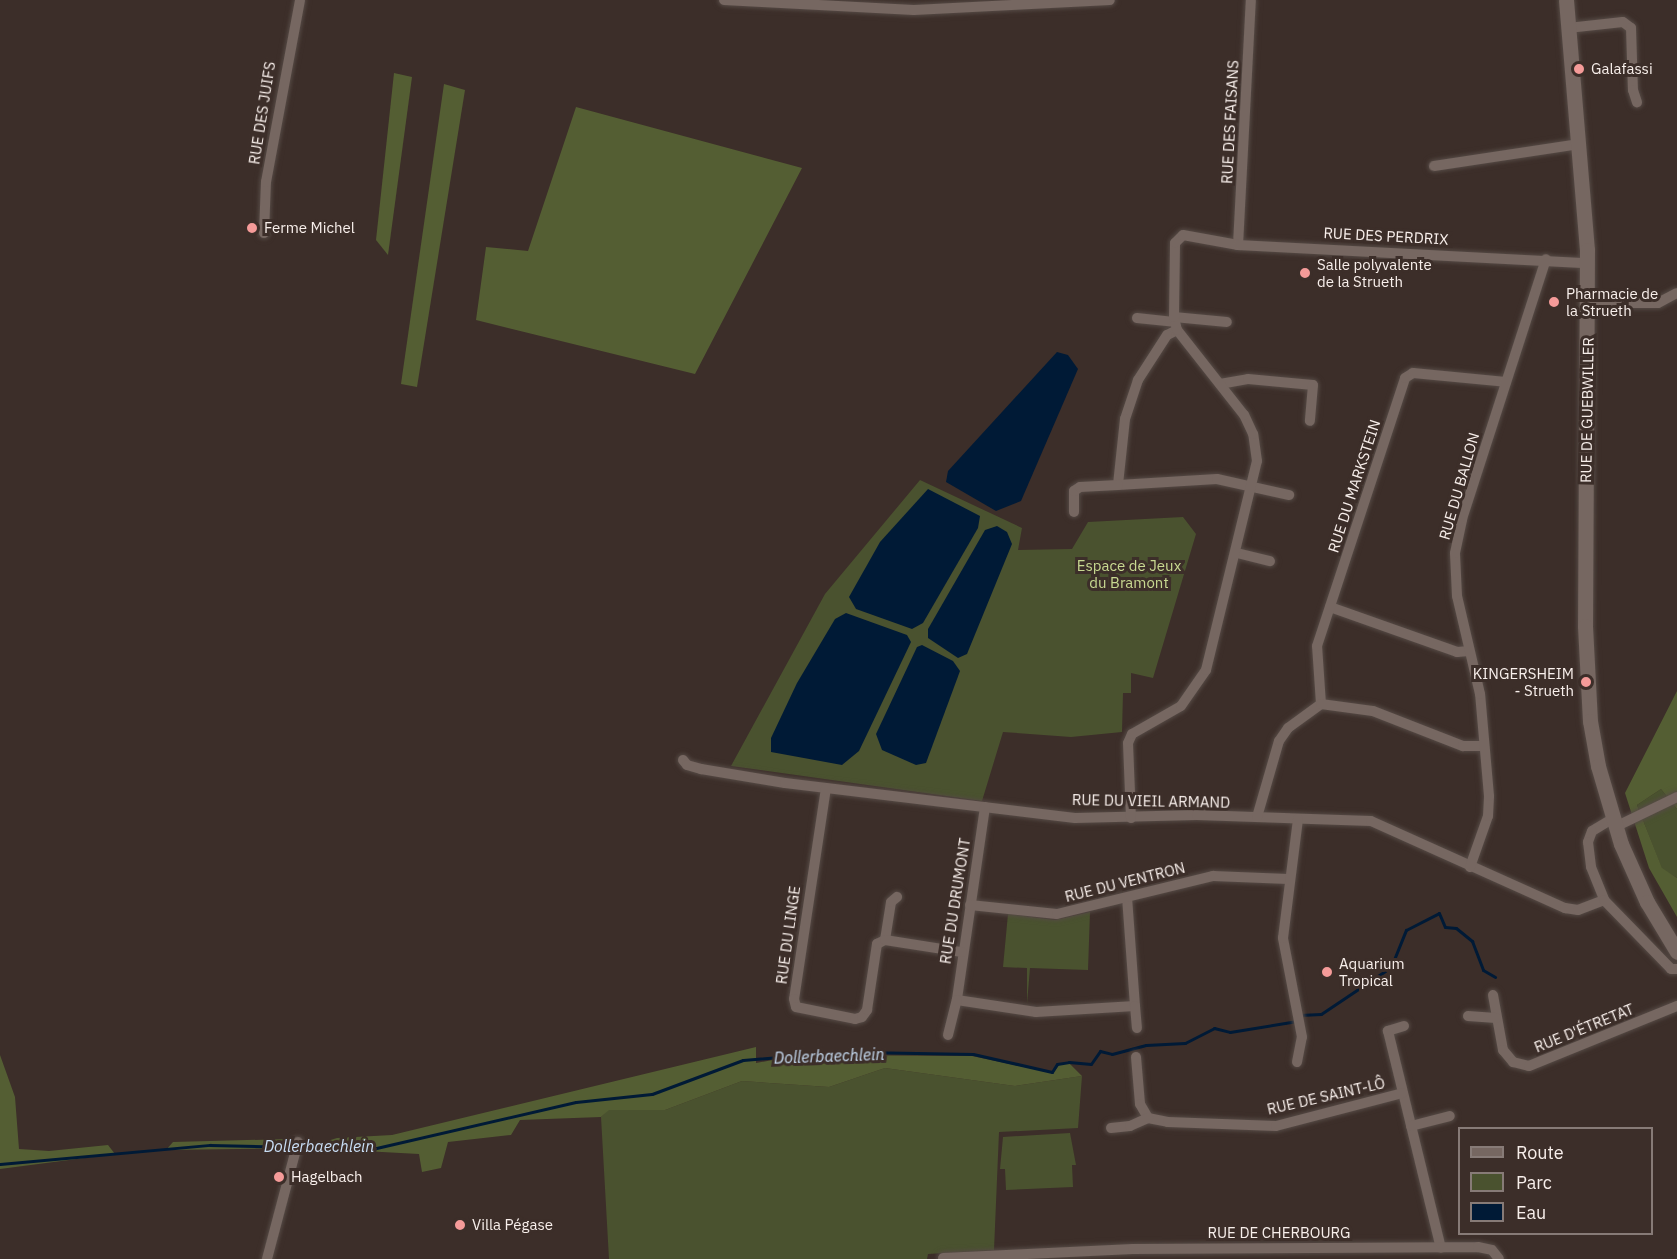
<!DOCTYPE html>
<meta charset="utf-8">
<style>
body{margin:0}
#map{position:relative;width:1677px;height:1259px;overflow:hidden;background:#3c2e29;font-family:"IBM Plex Sans",sans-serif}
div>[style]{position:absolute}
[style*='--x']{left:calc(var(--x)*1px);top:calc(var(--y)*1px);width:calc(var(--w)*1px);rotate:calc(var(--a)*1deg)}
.green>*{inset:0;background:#4a522f}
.forest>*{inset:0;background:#545e33}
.water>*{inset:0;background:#001a36}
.stream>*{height:3px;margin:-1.5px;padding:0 1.5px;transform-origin:1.5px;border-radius:1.5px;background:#001a36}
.roads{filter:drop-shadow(0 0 2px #554a45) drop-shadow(0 0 2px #554a45)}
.minor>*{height:10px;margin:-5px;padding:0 5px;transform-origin:5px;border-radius:5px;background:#766761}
.secondary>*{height:15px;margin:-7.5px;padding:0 7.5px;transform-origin:7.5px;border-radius:7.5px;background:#766761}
.dots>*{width:16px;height:16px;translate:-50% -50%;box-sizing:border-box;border:3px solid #3c2e29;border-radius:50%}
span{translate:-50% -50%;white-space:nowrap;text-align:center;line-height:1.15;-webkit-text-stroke:6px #3c2e29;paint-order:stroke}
.poi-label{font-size:15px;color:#f8efeb}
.left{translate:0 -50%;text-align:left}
.right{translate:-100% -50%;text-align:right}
.street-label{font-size:15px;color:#f8efeb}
.park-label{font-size:15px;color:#c8d991}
.water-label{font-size:16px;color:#c8ddf4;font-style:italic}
.legend{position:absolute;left:1458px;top:1127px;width:195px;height:108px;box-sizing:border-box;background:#3c2e29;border:2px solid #877b77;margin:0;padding:8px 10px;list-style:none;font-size:18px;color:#f8efeb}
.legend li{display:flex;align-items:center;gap:12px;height:30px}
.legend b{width:30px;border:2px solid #877b77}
</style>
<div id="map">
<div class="green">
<i style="clip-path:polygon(920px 480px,1022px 528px,1018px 550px,1072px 549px,1088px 522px,1183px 517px,1196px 534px,1153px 678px,1131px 673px,1131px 693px,1123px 693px,1122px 732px,1071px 737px,1003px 732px,982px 801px,731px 766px,825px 594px)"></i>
<i style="clip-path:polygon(1661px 789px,1677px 809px,1677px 878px,1662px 869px,1637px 805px)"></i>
<i style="clip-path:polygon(1090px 912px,1088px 970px,1030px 968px,1027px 1004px,1027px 968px,1003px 967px,1008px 914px,1055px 920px)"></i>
<i style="clip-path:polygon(885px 1068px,1015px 1086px,1082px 1076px,1078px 1128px,999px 1132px,994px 1250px,928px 1254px,927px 1259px,609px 1259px,601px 1117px,608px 1110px,665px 1110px,742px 1081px,829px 1087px)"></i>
<i style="clip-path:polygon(1070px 1133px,1076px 1165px,1072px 1165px,1073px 1187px,1006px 1190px,1005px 1169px,1000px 1169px,1003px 1137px)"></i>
</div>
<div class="forest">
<i style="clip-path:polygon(394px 73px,412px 77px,388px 255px,376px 240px)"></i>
<i style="clip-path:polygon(444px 84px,465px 90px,417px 387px,401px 384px)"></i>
<i style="clip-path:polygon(576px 107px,802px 168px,695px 374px,476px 320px,486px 247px,528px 251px)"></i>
<i style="clip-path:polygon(1677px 691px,1677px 809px,1661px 789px,1637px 805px,1662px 868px,1677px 878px,1677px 917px,1649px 868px,1625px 793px)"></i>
<i style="clip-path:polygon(756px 1047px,756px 1063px,800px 1055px,972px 1056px,1053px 1073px,1059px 1065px,1069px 1063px,1082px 1076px,1015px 1086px,885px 1068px,829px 1087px,742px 1081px,665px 1110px,609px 1110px,601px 1117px,520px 1120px,511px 1135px,448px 1142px,441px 1168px,422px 1172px,419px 1154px,308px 1148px,166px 1150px,173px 1142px,288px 1139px,321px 1143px,337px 1138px,392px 1135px)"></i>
<i style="clip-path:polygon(0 1055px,15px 1097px,19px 1149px,49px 1151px,108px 1145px,115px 1154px,0 1169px)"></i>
</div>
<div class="water">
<i style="clip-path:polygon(1057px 352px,1068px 355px,1078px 369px,1021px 501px,996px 511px,946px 482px,948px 471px)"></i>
<i style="clip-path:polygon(928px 489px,980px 516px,978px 528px,923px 623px,912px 629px,856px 609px,849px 597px,880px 542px)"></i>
<i style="clip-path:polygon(997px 526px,1007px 532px,1012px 544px,967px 654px,958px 658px,928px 638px,928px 629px,985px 530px)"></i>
<i style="clip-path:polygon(846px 613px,907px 635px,911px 642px,859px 751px,842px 765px,771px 752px,771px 738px,797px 683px,835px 619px)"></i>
<i style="clip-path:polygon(922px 645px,953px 661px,960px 671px,926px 763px,916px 765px,882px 750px,876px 734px,917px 647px)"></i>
</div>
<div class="stream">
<i style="--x:1300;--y:1015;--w:21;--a:-3"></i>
<i style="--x:1321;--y:1014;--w:84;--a:-33.9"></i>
<i style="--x:1391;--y:967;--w:40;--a:-68"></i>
<i style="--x:1406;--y:930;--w:37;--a:-27"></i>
<i style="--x:1439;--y:913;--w:15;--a:67"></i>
<i style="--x:1445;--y:927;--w:11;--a:5"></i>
<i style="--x:1456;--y:928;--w:21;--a:39"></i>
<i style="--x:1472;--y:941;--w:31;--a:69"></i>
<i style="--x:1483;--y:970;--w:14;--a:30"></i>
<i style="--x:0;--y:1164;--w:211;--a:-5.2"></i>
<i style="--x:210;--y:1145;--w:162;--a:1.4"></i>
<i style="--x:372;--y:1149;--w:209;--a:-13"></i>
<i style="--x:576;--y:1102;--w:76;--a:-6"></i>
<i style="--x:652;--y:1094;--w:97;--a:-20.5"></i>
<i style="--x:743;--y:1060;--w:97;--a:-4.7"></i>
<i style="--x:840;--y:1052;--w:16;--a:15"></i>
<i style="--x:855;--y:1056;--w:6;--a:-39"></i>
<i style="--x:860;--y:1052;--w:113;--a:1"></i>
<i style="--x:973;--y:1054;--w:81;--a:12.8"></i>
<i style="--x:1052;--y:1072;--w:9;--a:-58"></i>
<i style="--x:1057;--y:1064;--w:12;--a:-9"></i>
<i style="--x:1069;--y:1062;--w:22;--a:5"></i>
<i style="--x:1091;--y:1064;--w:16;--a:-55"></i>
<i style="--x:1100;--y:1051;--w:12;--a:14"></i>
<i style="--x:1112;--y:1054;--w:35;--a:-15"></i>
<i style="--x:1146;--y:1045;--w:39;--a:-3"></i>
<i style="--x:1185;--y:1043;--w:33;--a:-27"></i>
<i style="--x:1214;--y:1028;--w:16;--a:14"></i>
<i style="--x:1230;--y:1032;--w:68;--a:-9.3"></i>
</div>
<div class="roads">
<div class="minor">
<i style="--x:724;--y:0;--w:190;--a:3"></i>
<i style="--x:914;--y:10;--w:196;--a:-2.9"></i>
<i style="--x:1568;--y:28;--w:55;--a:-6.2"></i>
<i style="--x:1623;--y:22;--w:10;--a:37"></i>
<i style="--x:1631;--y:28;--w:62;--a:88.2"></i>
<i style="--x:1633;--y:90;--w:13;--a:72"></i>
<i style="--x:1434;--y:166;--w:147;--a:-8.6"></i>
<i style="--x:264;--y:233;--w:51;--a:-87.8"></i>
<i style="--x:266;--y:182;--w:185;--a:-79.4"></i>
<i style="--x:1238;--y:245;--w:245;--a:-87"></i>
<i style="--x:1588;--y:303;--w:70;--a:0"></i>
<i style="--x:1658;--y:303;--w:21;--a:-28"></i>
<i style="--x:1174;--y:317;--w:53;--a:5.4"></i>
<i style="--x:1137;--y:318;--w:37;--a:6"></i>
<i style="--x:1177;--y:330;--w:11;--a:153"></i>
<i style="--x:1167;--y:335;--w:54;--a:122.8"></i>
<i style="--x:1138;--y:380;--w:41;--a:108.4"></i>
<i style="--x:1125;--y:419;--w:66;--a:96.1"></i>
<i style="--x:1118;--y:485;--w:99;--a:-3.5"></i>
<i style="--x:1217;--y:479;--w:74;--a:12.5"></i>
<i style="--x:1220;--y:384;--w:28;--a:-10"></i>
<i style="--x:1248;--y:379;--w:65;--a:5.3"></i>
<i style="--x:1313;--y:385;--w:36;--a:95"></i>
<i style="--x:1074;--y:512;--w:21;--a:-90"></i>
<i style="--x:1074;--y:491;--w:7;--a:-34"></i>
<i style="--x:1080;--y:487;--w:38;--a:-3"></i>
<i style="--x:1237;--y:553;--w:34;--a:14"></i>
<i style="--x:1330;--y:607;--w:135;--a:19.5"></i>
<i style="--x:1457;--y:652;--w:12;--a:-5"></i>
<i style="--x:1321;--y:704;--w:58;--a:-93.9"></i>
<i style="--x:1317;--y:646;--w:282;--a:-71.8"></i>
<i style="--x:1405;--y:378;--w:9;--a:-32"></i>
<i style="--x:1413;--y:373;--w:93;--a:5.5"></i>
<i style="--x:683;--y:760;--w:6;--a:51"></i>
<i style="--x:687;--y:765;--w:15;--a:16"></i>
<i style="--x:701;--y:769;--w:85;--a:9.5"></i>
<i style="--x:785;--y:783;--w:292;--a:6.9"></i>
<i style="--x:1075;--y:818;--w:122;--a:-1.4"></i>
<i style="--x:1197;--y:815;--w:174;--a:2"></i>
<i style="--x:1371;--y:821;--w:213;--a:24.2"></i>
<i style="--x:1565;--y:908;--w:13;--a:9"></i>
<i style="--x:1578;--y:910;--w:28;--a:-21"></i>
<i style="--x:826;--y:788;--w:213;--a:98.6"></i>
<i style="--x:794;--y:999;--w:8;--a:76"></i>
<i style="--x:796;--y:1007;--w:60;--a:11.5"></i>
<i style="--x:855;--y:1019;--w:7;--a:-16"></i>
<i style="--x:862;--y:1017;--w:9;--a:-54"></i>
<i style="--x:867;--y:1010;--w:67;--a:-81.4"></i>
<i style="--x:877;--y:944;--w:9;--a:-27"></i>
<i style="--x:885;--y:940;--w:38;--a:-81"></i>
<i style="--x:891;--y:902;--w:8;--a:-40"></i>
<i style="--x:985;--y:807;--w:195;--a:98.3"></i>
<i style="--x:957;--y:1000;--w:80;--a:8.6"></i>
<i style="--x:1036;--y:1012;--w:99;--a:-3.5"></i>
<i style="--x:1135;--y:1006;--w:108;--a:-94.2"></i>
<i style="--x:1257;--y:817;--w:79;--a:-73.9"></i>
<i style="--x:1279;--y:741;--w:16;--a:-55"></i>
<i style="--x:1288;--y:728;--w:41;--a:-36"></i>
<i style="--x:1321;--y:704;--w:52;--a:7.7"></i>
<i style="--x:1373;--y:711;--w:97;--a:21.3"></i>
<i style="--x:1463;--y:746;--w:21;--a:0"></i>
<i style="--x:1131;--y:818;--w:75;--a:-92.3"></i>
<i style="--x:1128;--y:743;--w:10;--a:-66"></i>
<i style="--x:1132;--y:734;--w:56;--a:-29.7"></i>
<i style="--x:1181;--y:706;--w:44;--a:-55.2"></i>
<i style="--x:1206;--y:670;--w:215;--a:-76.3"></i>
<i style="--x:1257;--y:461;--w:27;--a:-98"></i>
<i style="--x:1253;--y:434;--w:21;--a:-115"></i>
<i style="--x:1244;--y:415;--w:108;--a:-128.2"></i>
<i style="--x:1177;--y:330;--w:13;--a:-103"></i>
<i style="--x:1174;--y:317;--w:74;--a:-89.2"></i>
<i style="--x:1175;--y:243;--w:11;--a:-45"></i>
<i style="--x:1183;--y:235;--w:56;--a:10.3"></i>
<i style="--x:1238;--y:245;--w:349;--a:3"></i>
<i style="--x:1612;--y:819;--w:23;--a:149"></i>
<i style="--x:1592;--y:831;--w:12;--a:110"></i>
<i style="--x:1588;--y:842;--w:25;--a:83"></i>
<i style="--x:1591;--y:867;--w:35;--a:68"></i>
<i style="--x:1604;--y:900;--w:96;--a:45.8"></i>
<i style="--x:1671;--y:969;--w:6;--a:0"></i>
<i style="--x:1615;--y:827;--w:69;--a:-25.8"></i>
<i style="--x:1470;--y:867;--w:54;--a:-70.6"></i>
<i style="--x:1488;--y:816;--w:20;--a:-87"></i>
<i style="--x:1489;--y:796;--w:102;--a:-95"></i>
<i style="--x:1480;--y:694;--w:101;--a:-103.2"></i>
<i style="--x:1457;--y:596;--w:43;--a:-92.7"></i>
<i style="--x:1455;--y:553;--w:35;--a:-78"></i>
<i style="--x:1462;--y:519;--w:273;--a:-72.1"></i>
<i style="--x:970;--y:905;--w:87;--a:5.9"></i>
<i style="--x:1057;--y:914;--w:161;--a:-13.7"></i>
<i style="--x:1213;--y:876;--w:75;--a:2.3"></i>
<i style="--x:885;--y:940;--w:78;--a:8.9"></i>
<i style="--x:1493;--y:995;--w:56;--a:79.7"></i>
<i style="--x:1503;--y:1050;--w:16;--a:50"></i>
<i style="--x:1513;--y:1062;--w:16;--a:14"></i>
<i style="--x:1529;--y:1066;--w:160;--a:-22.1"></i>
<i style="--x:1135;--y:1006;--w:22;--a:85"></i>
<i style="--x:1468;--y:1016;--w:28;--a:4"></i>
<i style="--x:1404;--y:1026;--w:17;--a:163"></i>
<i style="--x:1388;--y:1031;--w:223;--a:76.3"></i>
<i style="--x:948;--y:1035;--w:36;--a:-76"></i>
<i style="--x:1136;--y:1057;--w:47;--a:85.1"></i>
<i style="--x:1140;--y:1104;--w:16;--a:60"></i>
<i style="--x:1148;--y:1118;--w:20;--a:11"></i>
<i style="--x:1168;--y:1122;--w:108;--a:2.1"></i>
<i style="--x:1276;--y:1126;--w:131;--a:-14.6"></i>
<i style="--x:1297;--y:1062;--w:25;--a:-79"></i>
<i style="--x:1302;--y:1037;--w:101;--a:-100.9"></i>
<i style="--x:1283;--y:938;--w:120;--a:-82.8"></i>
<i style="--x:1411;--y:1126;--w:40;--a:-14.4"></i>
<i style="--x:1111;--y:1128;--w:19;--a:-6"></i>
<i style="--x:1130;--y:1126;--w:20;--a:-24"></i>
<i style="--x:943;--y:1258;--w:190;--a:-2.7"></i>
<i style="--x:1133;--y:1249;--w:345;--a:-0.3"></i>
<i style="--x:1478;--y:1247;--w:14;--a:12"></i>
<i style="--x:1492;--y:1250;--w:11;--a:52"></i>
<i style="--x:267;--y:1259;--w:121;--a:-75.2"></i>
</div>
<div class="secondary">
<i style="--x:1566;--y:0;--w:251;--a:85.2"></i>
<i style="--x:1587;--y:250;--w:376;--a:90.3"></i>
<i style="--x:1585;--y:626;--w:95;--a:87"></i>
<i style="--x:1590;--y:721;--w:46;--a:79.9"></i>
<i style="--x:1598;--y:766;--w:81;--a:73.6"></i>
<i style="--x:1621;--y:844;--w:64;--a:65.9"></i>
<i style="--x:1647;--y:902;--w:58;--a:59"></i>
</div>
</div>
<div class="dots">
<i style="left:1579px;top:69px;background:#f59b99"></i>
<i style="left:252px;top:228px;background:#f59b99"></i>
<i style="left:1305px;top:273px;background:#f59b99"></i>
<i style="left:1554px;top:302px;background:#f59b99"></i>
<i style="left:1586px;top:682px;background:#f59b99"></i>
<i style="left:1327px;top:972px;background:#f59b99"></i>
<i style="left:279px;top:1177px;background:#f59b99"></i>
<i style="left:460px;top:1225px;background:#f59b99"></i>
</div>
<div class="poi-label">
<span class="left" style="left:1591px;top:69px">Galafassi</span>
<span class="left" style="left:264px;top:228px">Ferme Michel</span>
<span class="left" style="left:1317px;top:273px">Salle polyvalente<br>de la Strueth</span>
<span class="left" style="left:1566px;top:302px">Pharmacie de<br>la Strueth</span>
<span class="right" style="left:1574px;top:682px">KINGERSHEIM<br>- Strueth</span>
<span class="left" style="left:1339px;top:972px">Aquarium<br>Tropical</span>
<span class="left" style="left:291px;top:1177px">Hagelbach</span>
<span class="left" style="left:472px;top:1225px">Villa Pégase</span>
</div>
<div class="street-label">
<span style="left:262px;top:113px;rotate:-81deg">RUE DES JUIFS</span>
<span style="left:1230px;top:122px;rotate:-87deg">RUE DES FAISANS</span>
<span style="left:1386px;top:236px;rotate:3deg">RUE DES PERDRIX</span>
<span style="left:1587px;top:410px;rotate:-89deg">RUE DE GUEBWILLER</span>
<span style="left:1354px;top:486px;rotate:-72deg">RUE DU MARKSTEIN</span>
<span style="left:1459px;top:486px;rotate:-74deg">RUE DU BALLON</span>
<span style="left:1151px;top:801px;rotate:1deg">RUE DU VIEIL ARMAND</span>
<span style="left:1125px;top:882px;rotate:-14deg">RUE DU VENTRON</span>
<span style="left:955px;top:901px;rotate:-81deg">RUE DU DRUMONT</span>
<span style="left:788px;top:935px;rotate:-82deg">RUE DU LINGE</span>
<span style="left:1584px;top:1028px;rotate:-22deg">RUE D'ÉTRETAT</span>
<span style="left:1326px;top:1096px;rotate:-13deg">RUE DE SAINT-LÔ</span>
<span style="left:1279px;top:1233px">RUE DE CHERBOURG</span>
</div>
<div class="park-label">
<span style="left:1129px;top:574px">Espace de Jeux<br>du Bramont</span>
</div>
<div class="water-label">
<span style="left:829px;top:1056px;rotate:-2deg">Dollerbaechlein</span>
<span style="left:319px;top:1146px">Dollerbaechlein</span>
</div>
<ul class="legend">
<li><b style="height:8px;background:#766761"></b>Route</li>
<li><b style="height:16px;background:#4a522f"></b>Parc</li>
<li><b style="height:16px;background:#001a36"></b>Eau</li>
</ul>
</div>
